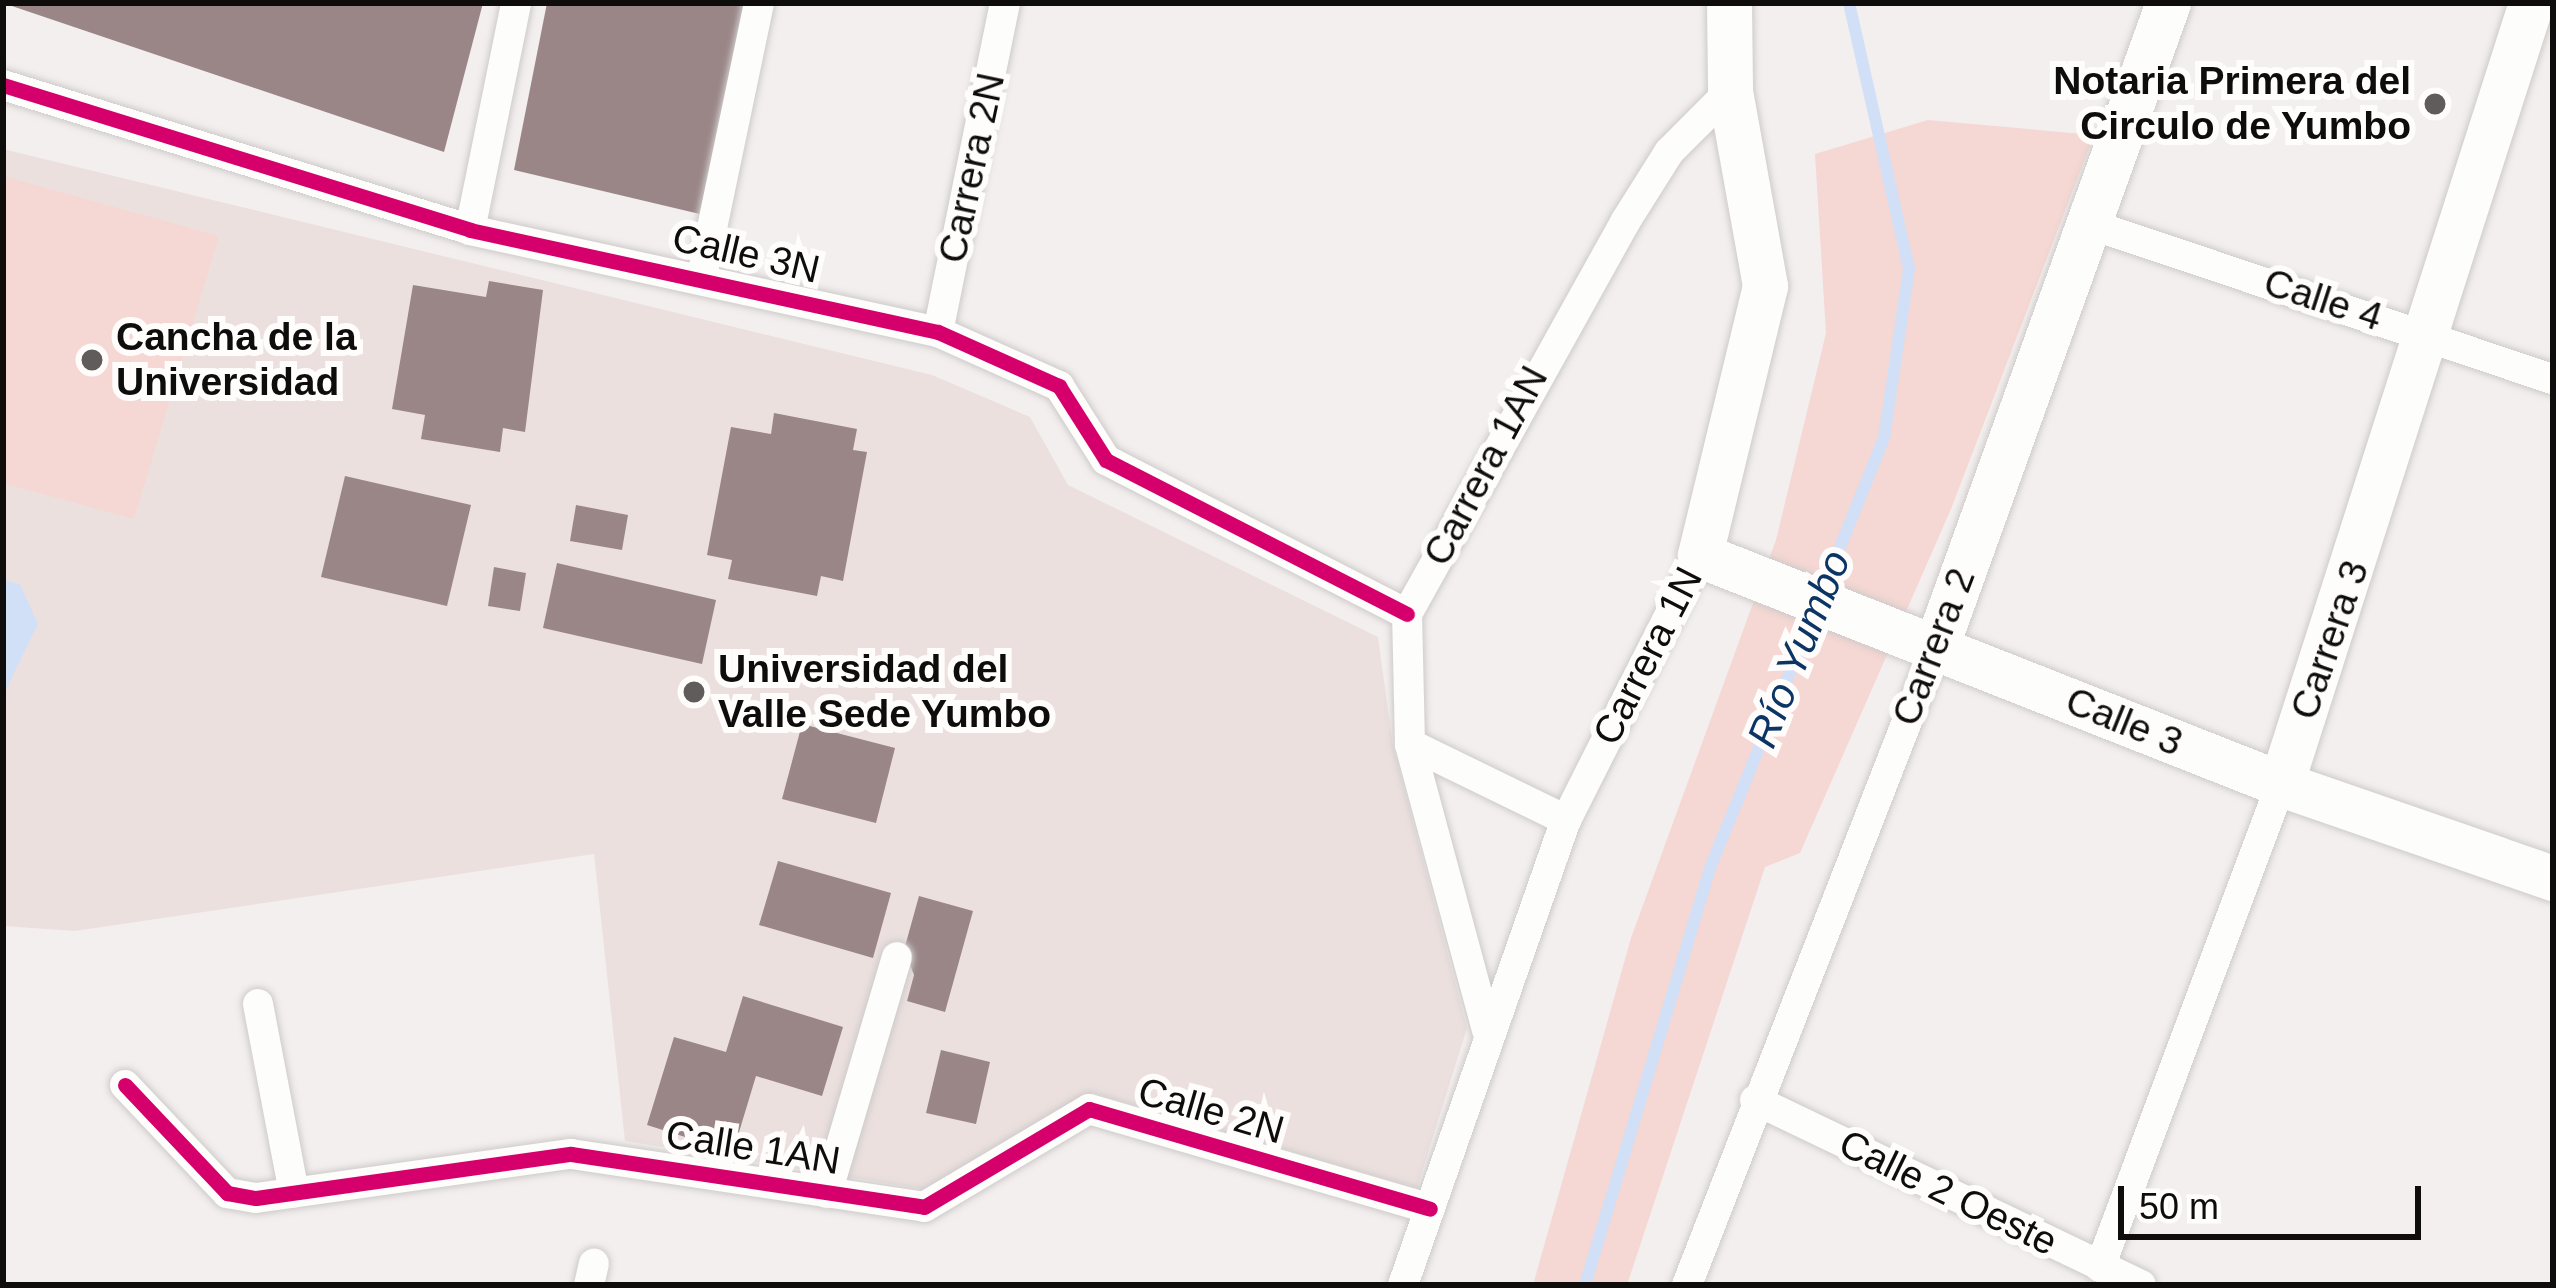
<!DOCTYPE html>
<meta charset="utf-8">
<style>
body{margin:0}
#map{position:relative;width:2556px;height:1288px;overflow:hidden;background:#f3efee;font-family:Arial,sans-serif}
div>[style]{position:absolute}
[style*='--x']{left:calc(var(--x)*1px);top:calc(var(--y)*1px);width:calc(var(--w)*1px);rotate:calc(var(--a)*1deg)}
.built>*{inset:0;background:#ebe0de}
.green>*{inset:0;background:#f5d7d3}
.water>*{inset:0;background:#d1e0f6}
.stream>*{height:12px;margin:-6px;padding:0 6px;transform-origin:6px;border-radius:6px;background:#d1e0f6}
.building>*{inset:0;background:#9a8687}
.roads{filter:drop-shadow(0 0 3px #cecbca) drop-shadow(0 0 3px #cecbca)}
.street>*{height:30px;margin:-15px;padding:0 15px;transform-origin:15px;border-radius:15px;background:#fdfdfc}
.secondary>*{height:45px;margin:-22.5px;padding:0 22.5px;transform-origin:22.5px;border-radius:22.5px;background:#fdfdfc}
.cycleway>*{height:15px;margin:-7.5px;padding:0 7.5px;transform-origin:7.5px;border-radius:7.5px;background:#d6006c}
.dots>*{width:33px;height:33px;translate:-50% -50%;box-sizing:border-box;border:6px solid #fffcfc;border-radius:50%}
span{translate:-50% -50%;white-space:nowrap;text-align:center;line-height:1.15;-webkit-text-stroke:12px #fffcfc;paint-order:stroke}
.poi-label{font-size:39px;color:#0f0d0c;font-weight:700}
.right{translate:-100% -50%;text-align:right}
.left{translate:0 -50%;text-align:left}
.street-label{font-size:39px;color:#0f0d0c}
.water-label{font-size:42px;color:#0b3564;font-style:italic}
.frame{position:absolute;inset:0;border:6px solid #0f0d0c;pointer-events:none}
.scale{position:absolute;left:2118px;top:1186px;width:303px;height:54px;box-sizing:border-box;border:6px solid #0f0d0c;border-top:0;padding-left:15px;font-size:36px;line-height:42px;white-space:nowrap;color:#0f0d0c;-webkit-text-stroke:9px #fffcfc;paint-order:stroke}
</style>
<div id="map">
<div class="built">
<i style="clip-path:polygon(3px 149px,932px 375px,1030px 417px,1068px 485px,1378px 637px,1393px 746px,1467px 1028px,1417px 1188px,1093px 1093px,924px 1189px,625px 1141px,594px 854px,75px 931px,3px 926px)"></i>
</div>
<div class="green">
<i style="clip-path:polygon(1928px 120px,2094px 135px,1951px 509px,1800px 853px,1765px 867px,1627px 1285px,1533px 1285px,1631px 938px,1776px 540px,1826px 333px,1815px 154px)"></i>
<i style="clip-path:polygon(3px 176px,219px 236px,134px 519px,3px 483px)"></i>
</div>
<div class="water">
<i style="clip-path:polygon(3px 580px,20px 584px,38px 624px,3px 696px)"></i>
</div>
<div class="stream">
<i style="--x:1822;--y:592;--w:166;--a:-68.1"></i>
<i style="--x:1884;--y:438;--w:171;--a:-81.6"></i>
<i style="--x:1909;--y:269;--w:273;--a:-102.7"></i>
<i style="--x:1585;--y:1285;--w:435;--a:-73.3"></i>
<i style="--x:1710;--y:868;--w:278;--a:-67.8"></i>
</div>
<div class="building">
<i style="clip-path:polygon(3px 3px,483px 3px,444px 152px)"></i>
<i style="clip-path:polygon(547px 3px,745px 3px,704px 215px,514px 170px)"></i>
<i style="clip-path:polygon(489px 281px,543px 290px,525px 432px,503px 428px,500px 452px,421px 439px,425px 415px,392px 409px,413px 285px,486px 297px)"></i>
<i style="clip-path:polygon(774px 413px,857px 429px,853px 450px,867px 452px,843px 581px,821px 576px,817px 596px,728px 579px,732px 560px,707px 555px,731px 427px,771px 434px)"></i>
<i style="clip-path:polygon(345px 476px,471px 505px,447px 606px,321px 577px)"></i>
<i style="clip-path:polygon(576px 505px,628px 515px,622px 550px,570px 541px)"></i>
<i style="clip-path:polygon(557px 563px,716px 600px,702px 664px,543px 628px)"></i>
<i style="clip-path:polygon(494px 567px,526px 573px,520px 611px,488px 606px)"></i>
<i style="clip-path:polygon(802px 724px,895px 748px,876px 823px,782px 799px)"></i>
<i style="clip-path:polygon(778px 861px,891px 893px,873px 958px,759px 925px)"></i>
<i style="clip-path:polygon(919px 896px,973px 911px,945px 1012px,907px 1001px,914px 975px,904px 950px)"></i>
<i style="clip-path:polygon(743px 996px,843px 1027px,822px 1096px,756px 1076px,733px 1152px,647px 1125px,674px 1037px,726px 1052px)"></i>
<i style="clip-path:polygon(941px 1050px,990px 1062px,976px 1124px,926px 1113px)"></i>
</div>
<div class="roads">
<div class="street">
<i style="--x:3;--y:85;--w:489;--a:17.2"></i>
<i style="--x:470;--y:230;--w:479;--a:12.3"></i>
<i style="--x:938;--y:332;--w:133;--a:24.1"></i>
<i style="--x:1059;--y:386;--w:88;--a:57.6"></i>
<i style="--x:1106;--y:460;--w:338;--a:27.1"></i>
<i style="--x:2092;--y:225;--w:486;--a:18.5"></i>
<i style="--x:470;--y:230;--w:232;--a:-78.5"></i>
<i style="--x:702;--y:276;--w:279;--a:-78.2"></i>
<i style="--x:938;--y:332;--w:336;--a:-78.5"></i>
<i style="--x:1410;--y:744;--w:174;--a:26"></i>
<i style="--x:258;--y:1004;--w:192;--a:79.2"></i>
<i style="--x:1487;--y:1030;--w:296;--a:-105.1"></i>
<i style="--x:1410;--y:744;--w:130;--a:-91.3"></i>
<i style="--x:1407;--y:614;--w:449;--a:-60.9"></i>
<i style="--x:1625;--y:222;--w:83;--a:-57.8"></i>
<i style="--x:1669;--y:152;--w:86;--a:-45"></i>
<i style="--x:125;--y:1085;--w:149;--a:46.6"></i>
<i style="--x:227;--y:1193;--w:29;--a:10"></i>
<i style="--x:256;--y:1198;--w:318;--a:-8"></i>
<i style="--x:571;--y:1154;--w:357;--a:8.5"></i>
<i style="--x:924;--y:1207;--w:192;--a:-30.7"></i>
<i style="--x:1089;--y:1109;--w:355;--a:16.3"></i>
<i style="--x:1755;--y:1100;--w:428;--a:25.6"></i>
<i style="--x:827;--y:1193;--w:246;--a:-73.5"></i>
<i style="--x:2100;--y:1267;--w:516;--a:-69.46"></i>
<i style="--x:589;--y:1285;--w:22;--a:-77"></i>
<i style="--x:1403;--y:1285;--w:493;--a:-70.7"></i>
<i style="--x:1566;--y:820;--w:297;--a:-63.2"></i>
<i style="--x:1687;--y:1285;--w:685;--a:-68.68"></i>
</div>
<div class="secondary">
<i style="--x:1729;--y:3;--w:88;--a:89.3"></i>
<i style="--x:1730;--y:91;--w:198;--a:79.8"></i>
<i style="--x:1765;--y:286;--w:277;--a:103.6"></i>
<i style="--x:1700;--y:555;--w:625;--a:21.51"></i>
<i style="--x:2281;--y:784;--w:288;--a:19.1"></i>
<i style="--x:1936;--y:647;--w:685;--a:-70.19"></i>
<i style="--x:2281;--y:784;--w:820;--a:-72.25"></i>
</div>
</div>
<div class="cycleway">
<i style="--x:3;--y:85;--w:489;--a:17.2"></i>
<i style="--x:470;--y:230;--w:479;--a:12.3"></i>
<i style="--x:938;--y:332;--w:133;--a:24.1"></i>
<i style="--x:1059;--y:386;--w:88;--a:57.6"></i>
<i style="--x:1106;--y:460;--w:338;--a:27.1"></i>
<i style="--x:125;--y:1085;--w:149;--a:46.6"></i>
<i style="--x:227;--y:1193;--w:29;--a:10"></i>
<i style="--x:256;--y:1198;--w:318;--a:-8"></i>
<i style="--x:571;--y:1154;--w:357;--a:8.5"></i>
<i style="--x:924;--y:1207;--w:192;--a:-30.7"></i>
<i style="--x:1089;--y:1109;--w:355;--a:16.3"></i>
</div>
<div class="dots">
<i style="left:2435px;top:104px;background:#5f5c5b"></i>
<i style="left:92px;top:360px;background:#5f5c5b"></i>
<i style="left:694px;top:692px;background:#5f5c5b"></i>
</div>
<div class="poi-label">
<span class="right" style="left:2411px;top:104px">Notaria Primera del<br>Circulo de Yumbo</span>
<span class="left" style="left:116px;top:360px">Cancha de la<br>Universidad</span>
<span class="left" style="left:718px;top:692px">Universidad del<br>Valle Sede Yumbo</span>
</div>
<div class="street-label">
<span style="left:972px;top:168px;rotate:-78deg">Carrera 2N</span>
<span style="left:746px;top:254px;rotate:13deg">Calle 3N</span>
<span style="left:2323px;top:300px;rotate:18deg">Calle 4</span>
<span style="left:1486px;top:466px;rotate:-62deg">Carrera 1AN</span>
<span style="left:2330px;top:640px;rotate:-71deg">Carrera 3</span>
<span style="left:1934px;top:647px;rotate:-69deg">Carrera 2</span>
<span style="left:1648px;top:656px;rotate:-63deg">Carrera 1N</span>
<span style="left:2124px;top:722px;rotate:22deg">Calle 3</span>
<span style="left:1211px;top:1111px;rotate:16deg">Calle 2N</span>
<span style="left:753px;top:1148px;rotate:9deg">Calle 1AN</span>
<span style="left:1948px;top:1193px;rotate:26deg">Calle 2 Oeste</span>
</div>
<div class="water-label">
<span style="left:1799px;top:649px;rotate:-68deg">Río Yumbo</span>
</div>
<div class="frame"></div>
<div class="scale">50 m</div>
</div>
